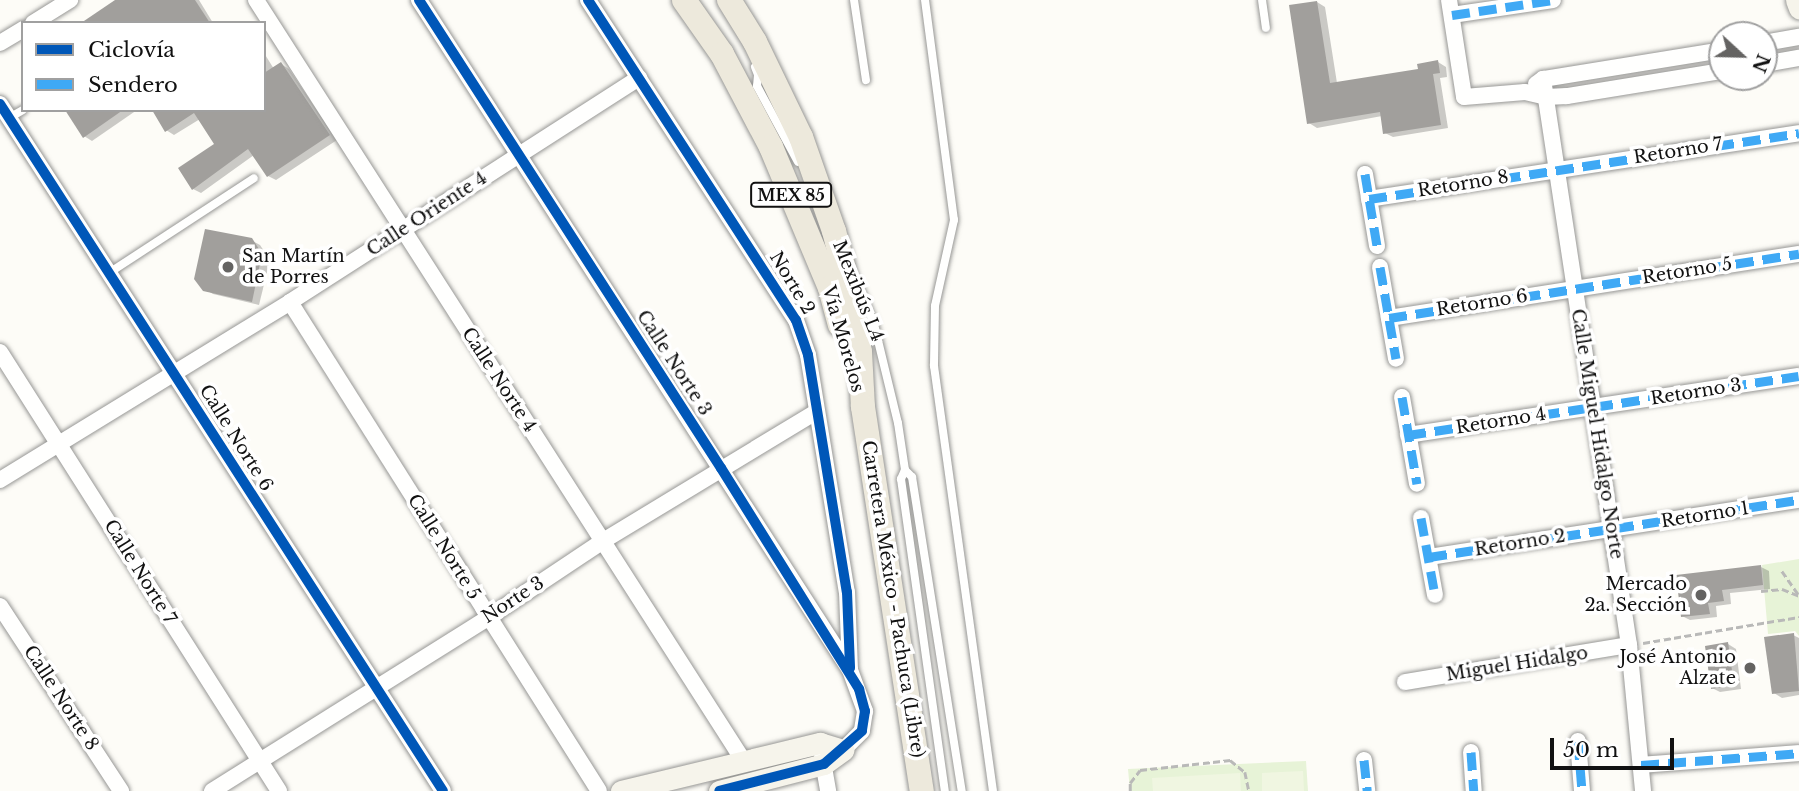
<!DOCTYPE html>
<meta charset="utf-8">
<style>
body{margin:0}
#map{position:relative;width:1799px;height:791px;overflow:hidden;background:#fdfcf7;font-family:"Libre Baskerville",serif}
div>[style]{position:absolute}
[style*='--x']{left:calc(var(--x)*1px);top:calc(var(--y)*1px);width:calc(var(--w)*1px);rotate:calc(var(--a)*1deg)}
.green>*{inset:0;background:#e7f3d7}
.pitch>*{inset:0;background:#f0f6e1}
.shadow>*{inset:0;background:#0003}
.building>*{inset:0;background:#a19f9c}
.path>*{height:2.5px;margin-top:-1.25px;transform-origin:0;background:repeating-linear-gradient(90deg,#b9b9b8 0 7px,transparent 0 10.5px)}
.roads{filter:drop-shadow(0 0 2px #979795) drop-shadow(0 0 2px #979795)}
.lane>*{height:8px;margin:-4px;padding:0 4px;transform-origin:4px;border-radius:4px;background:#fffffe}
.street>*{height:16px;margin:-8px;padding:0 8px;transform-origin:8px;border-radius:8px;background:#fffffe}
.secondary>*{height:21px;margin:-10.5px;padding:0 10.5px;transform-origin:10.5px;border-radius:10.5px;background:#f6f4eb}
.primary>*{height:24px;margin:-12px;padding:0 12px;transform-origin:12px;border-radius:12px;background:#ede9dc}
.quiet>*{height:9px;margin-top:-4.5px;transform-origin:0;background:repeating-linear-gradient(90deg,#3fa9f5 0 18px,transparent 0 27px)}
.cycleway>*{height:10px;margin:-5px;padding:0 5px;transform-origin:5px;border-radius:5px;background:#0057b8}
.dots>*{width:19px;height:19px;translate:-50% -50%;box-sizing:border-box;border:4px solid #fff;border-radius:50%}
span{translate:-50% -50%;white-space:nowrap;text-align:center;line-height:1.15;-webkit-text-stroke:7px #fff;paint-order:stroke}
.shield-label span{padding:2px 5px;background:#fff;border:2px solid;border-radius:5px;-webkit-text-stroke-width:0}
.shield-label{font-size:16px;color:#111;font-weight:700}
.street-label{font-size:18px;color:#111}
.poi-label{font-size:18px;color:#111}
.left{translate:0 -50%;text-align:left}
.right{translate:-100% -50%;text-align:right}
.legend{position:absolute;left:21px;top:21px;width:245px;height:91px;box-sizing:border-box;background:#fff;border:2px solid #a0a0a0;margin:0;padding:9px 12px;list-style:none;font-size:21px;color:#111}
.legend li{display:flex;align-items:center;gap:14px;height:35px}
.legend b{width:35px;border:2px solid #a0a0a0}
.north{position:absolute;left:1708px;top:21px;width:70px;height:70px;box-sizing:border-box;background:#fff;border:2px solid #a0a0a0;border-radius:50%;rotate:112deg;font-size:19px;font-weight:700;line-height:28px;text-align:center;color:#111}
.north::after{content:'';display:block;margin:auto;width:24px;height:32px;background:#646362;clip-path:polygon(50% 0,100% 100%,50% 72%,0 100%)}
.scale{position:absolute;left:1550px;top:738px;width:124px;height:32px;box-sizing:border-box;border:4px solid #111;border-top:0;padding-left:9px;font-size:21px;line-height:24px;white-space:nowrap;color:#111;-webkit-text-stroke:5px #fff;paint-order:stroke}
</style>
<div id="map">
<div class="green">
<i style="clip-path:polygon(1799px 559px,1799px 636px,1795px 631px,1768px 634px,1762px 565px)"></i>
<i style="clip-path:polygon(1306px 761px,1308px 791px,1130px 791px,1128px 769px)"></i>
</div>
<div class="pitch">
<i style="clip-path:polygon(1303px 771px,1304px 791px,1262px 791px,1262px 773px)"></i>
<i style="clip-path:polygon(1240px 773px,1241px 791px,1153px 791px,1152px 778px)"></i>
</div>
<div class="shadow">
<i style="clip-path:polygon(118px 0,199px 0,213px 23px,146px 23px)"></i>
<i style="clip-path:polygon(1317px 2px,1325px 7px,1337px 83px,1420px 70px,1438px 62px,1446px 67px,1447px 77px,1440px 78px,1448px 128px,1393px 137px,1385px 133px,1382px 116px,1317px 128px,1309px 123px)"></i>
<i style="clip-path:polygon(264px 53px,274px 69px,281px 64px,289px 69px,337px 140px,276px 180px,268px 176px,254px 155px,201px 193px,193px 189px,216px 145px,200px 119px,174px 135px,166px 130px,155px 110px,264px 110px)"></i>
<i style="clip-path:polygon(72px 110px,137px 110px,92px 141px,84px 136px)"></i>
<i style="clip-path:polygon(251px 240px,260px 245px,270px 260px,259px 305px,213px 294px,205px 289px)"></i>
<i style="clip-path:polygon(1761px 567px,1769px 571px,1770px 589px,1730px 593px,1731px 604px,1716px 606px,1717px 617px,1690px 620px,1682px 616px,1678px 577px)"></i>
<i style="clip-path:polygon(1793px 635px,1799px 638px,1799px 695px,1782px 698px,1774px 693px)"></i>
<i style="clip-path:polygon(1728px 644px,1736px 649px,1741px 689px,1720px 692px,1712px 688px)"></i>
</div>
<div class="building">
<i style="clip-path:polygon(115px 0,195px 0,210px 23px,81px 23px)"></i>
<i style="clip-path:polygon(1317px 1px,1330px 83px,1418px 69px,1417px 64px,1438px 60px,1440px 73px,1433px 74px,1441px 125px,1383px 134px,1380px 112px,1307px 124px,1289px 5px)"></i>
<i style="clip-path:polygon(281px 62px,330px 135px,267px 177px,248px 149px,192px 190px,178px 168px,214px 144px,194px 113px,165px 132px,152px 110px,264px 110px,264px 73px)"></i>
<i style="clip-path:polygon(65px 110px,123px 110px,83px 138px)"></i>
<i style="clip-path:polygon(205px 229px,252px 238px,262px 254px,252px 302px,203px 291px,194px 279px)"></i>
<i style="clip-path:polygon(1761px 565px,1763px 585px,1722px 590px,1724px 601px,1708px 603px,1710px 614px,1681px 617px,1676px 575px)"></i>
<i style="clip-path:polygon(1794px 633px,1799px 691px,1772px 694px,1764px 637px)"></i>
<i style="clip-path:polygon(1728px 642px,1734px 685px,1711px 689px,1705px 646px)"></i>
</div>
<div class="path">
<i style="--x:1782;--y:571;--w:29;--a:55"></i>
<i style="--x:1761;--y:591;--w:21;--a:-5"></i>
<i style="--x:1782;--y:589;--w:18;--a:22"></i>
<i style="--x:1643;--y:643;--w:158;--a:-9.5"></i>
<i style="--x:1130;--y:791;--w:8;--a:-90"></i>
<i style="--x:1130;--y:783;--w:16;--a:-52"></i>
<i style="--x:1140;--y:770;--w:91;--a:-6.3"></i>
<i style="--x:1230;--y:760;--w:19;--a:39"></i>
<i style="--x:1245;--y:772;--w:19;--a:78"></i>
</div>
<div class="roads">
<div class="lane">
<i style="--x:854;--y:0;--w:81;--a:81.5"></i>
<i style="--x:925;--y:0;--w:222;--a:82.5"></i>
<i style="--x:954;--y:220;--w:88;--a:102.5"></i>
<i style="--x:935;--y:306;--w:60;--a:91"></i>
<i style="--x:934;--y:366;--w:429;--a:82.1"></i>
<i style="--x:1262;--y:0;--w:28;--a:82"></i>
<i style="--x:755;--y:67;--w:9;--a:69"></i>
<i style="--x:758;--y:75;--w:11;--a:95"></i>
<i style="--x:757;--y:86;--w:86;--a:61.7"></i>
<i style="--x:9;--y:118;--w:16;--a:-30"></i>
<i style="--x:109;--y:273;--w:173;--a:-33.2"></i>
<i style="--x:859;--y:287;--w:40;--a:68"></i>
<i style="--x:874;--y:324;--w:102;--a:76.4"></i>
<i style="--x:898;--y:423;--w:48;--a:81.5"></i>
<i style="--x:905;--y:470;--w:10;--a:114"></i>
<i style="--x:901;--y:479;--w:315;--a:82"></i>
<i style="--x:905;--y:470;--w:10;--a:45"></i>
<i style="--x:912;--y:477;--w:318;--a:81"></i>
</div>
<div class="street">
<i style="--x:256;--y:0;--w:903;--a:57.35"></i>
<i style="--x:419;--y:0;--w:797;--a:57.25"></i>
<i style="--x:850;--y:670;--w:44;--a:69.9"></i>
<i style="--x:865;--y:711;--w:20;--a:99"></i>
<i style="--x:862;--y:731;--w:27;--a:135"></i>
<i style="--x:588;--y:0;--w:382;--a:57"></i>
<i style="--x:796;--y:320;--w:37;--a:71"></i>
<i style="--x:808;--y:355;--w:240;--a:80.7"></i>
<i style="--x:847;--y:592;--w:77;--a:87.8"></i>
<i style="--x:1449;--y:0;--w:98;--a:81.2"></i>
<i style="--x:1464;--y:97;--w:61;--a:-4.7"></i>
<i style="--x:1525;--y:92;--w:22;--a:13"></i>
<i style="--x:1546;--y:97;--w:21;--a:-3"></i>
<i style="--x:1567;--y:96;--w:157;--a:-9.2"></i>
<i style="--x:1452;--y:15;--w:102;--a:-8.4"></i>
<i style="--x:33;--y:23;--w:44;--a:-31.9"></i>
<i style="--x:0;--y:43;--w:27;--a:-31"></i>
<i style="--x:1764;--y:43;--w:36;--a:-10"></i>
<i style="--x:1764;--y:64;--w:36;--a:-10"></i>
<i style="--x:1543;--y:79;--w:572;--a:81.36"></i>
<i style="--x:1629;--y:645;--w:147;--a:84.5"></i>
<i style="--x:1536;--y:84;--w:9;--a:-36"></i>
<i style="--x:1543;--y:79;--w:181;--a:-9.2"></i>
<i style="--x:0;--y:104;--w:817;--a:57.18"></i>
<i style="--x:1365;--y:174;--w:73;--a:80.5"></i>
<i style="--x:1369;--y:199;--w:435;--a:-8.7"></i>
<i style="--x:1380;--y:267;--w:93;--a:80.1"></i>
<i style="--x:290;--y:302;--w:578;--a:57.71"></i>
<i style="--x:1389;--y:318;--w:415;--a:-8.9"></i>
<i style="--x:0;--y:352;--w:520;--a:57.56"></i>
<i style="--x:1402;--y:397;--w:88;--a:80.2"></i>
<i style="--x:1408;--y:435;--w:395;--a:-8.6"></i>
<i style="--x:0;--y:480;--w:340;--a:-31.5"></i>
<i style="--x:290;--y:302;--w:415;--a:-32.7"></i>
<i style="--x:1421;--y:518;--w:78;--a:79.7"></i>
<i style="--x:1429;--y:557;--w:374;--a:-8.8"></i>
<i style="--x:0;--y:606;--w:221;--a:56.8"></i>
<i style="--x:1405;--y:682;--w:227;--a:-9.4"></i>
<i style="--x:1578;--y:741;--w:50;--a:85.4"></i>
<i style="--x:1471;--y:752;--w:39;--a:86"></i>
<i style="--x:822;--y:756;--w:36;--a:80"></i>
<i style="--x:1364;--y:760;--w:31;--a:84"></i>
<i style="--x:1641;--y:765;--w:158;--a:-4.3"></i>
<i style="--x:212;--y:791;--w:327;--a:-32.1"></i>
<i style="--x:489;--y:617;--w:137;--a:-33.7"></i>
<i style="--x:603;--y:541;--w:249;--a:-31.2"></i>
</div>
<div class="secondary">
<i style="--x:1796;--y:0;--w:9;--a:69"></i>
<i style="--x:621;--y:791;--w:205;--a:-13.6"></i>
<i style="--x:820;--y:743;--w:24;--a:17"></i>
<i style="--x:719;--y:791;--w:108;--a:-14.4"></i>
<i style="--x:824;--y:764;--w:24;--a:-36"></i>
</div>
<div class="primary">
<i style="--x:684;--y:0;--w:66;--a:54.9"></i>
<i style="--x:722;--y:54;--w:105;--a:62.2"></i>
<i style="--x:771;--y:147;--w:153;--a:67.3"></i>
<i style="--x:830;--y:288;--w:38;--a:75"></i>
<i style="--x:729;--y:0;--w:49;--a:58.2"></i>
<i style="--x:755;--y:42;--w:106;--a:64.2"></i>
<i style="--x:801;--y:137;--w:100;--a:70.7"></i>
<i style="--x:834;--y:231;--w:52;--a:75.4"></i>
<i style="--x:847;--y:281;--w:72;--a:79.6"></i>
<i style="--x:860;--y:352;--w:55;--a:86.9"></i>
<i style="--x:863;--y:407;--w:389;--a:81.3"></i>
</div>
</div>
<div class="quiet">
<i style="--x:1452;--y:15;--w:102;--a:-8.4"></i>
<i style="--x:1365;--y:174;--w:73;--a:80.5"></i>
<i style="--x:1369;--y:199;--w:435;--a:-8.7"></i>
<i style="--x:1380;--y:267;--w:93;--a:80.1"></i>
<i style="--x:1389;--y:318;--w:415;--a:-8.9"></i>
<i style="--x:1402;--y:397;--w:88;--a:80.2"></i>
<i style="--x:1408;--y:435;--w:395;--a:-8.6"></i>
<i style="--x:1421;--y:518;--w:78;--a:79.7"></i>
<i style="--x:1429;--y:557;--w:374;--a:-8.8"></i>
<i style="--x:1578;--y:741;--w:50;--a:85.4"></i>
<i style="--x:1471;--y:752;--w:39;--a:86"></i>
<i style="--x:1364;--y:760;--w:31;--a:84"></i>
<i style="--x:1641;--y:765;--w:158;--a:-4.3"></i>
</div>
<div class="cycleway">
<i style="--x:419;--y:0;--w:557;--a:57.17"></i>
<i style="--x:721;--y:468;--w:261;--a:58"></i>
<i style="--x:859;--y:689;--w:23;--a:75"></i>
<i style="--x:865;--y:711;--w:20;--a:99"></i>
<i style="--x:862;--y:731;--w:50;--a:139"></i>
<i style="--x:824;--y:764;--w:108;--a:165.6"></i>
<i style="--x:588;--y:0;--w:382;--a:57"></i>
<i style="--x:796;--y:320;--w:37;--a:71"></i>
<i style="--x:808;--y:355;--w:240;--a:80.7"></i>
<i style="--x:847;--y:592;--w:76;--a:87.7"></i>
<i style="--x:0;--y:104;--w:817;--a:57.18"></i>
</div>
<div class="dots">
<i style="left:228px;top:267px;background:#646362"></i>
<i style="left:1701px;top:595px;background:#646362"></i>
<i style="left:1750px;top:668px;background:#646362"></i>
</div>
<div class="shield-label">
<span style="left:791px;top:195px">MEX 85</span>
</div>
<div class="street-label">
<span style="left:1678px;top:151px;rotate:-9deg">Retorno 7</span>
<span style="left:1463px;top:184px;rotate:-9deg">Retorno 8</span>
<span style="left:427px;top:214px;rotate:-33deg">Calle Oriente 4</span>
<span style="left:1687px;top:271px;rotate:-9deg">Retorno 5</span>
<span style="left:792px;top:283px;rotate:59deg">Norte 2</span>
<span style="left:858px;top:291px;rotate:68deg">Mexibús L4</span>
<span style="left:1482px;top:303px;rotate:-9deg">Retorno 6</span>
<span style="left:843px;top:339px;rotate:74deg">Vía Morelos</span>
<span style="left:674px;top:363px;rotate:57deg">Calle Norte 3</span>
<span style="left:499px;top:380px;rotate:57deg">Calle Norte 4</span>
<span style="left:1696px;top:392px;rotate:-9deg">Retorno 3</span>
<span style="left:1501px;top:421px;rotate:-9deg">Retorno 4</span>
<span style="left:1597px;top:434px;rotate:81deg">Calle Miguel Hidalgo Norte</span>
<span style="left:236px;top:438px;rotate:58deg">Calle Norte 6</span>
<span style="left:1705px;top:515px;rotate:-9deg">Retorno 1</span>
<span style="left:1520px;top:543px;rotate:-9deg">Retorno 2</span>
<span style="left:444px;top:547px;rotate:58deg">Calle Norte 5</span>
<span style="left:140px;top:572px;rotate:58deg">Calle Norte 7</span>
<span style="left:893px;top:599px;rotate:81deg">Carretera México - Pachuca (Libre)</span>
<span style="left:513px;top:600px;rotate:-33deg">Norte 3</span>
<span style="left:1517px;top:664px;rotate:-9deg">Miguel Hidalgo</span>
<span style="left:61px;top:698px;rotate:57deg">Calle Norte 8</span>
</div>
<div class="poi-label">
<span class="left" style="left:242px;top:267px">San Martín<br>de Porres</span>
<span class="right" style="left:1687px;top:595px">Mercado<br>2a. Sección</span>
<span class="right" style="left:1736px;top:668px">José Antonio<br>Alzate</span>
</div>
<ul class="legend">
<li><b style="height:9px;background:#0057b8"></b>Ciclovía</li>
<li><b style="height:9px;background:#3fa9f5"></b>Sendero</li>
</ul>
<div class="north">N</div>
<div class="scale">50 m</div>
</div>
